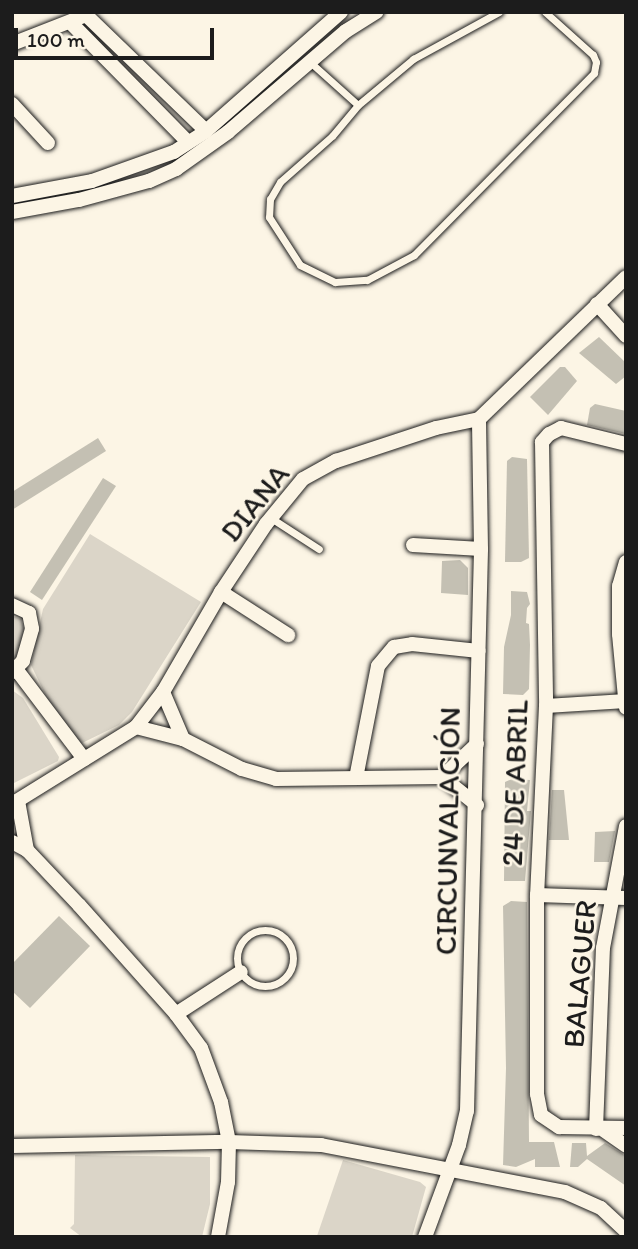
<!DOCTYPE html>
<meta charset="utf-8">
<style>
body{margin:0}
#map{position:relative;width:638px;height:1249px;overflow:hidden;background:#fcf5e5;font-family:Itim,sans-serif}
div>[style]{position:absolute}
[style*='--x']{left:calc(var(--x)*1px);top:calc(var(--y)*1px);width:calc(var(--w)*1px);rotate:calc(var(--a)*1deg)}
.green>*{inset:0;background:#dbd5c8}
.building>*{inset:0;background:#c4c0b3}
.roads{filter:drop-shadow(0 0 2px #1c1c1c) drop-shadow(0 0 2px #1c1c1c)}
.lane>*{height:7px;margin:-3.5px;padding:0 3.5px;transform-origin:3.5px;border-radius:3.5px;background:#fcf5e5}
.lane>.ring{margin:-3.5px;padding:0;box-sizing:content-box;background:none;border:7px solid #fcf5e5;border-radius:50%}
.street>*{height:14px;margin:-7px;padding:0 7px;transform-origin:7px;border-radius:7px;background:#fcf5e5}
span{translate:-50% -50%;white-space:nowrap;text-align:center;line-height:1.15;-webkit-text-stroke:5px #fcf5e5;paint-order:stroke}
.street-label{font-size:30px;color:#1c1c1c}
.frame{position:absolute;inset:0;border:14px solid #1c1c1c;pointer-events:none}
.scale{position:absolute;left:14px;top:28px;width:200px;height:32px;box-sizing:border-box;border:4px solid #1c1c1c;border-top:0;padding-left:9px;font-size:21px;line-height:24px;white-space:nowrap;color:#1c1c1c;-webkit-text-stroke:5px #fcf5e5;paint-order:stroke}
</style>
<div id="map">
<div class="green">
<i style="clip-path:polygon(90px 534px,201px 602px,132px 712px,119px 725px,80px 744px,48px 700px,31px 665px,43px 609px)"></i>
<i style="clip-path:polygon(12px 616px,21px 619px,24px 629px,19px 652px,12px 662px)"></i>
<i style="clip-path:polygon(12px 690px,23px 698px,59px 757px,58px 761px,12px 784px)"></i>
<i style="clip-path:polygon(75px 1155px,210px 1157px,210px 1204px,202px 1237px,82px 1237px,70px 1228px,74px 1224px)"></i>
<i style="clip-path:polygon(343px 1160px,420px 1182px,426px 1187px,412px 1237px,317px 1236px)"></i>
</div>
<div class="building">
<i style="clip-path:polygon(599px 337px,626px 363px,626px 376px,616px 384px,579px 353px)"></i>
<i style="clip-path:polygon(560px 367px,565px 367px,577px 381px,548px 415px,530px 397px)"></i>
<i style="clip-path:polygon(595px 404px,626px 411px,626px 434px,587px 425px,590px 408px)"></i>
<i style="clip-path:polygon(98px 438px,106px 451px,12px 510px,12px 492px)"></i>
<i style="clip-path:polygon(512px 457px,527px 459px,529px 558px,521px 562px,505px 562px,507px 461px)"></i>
<i style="clip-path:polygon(103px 478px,116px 486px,42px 600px,30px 592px)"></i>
<i style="clip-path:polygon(460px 560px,468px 568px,468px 595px,441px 593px,442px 561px)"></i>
<i style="clip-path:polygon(511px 591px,527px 592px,530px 604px,527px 608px,526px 623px,529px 624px,530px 645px,529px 689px,523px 695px,503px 694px,504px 647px,511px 615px)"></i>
<i style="clip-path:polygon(512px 779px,530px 780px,527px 811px,531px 811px,525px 881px,504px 881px,505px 782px)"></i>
<i style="clip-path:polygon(552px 790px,564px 790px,569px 840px,549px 840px)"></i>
<i style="clip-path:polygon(615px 831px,609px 862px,594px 862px,595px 832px)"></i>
<i style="clip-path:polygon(511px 901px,527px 902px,529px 1142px,554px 1142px,560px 1167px,535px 1167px,535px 1159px,516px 1167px,503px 1165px,506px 1068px,503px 906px)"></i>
<i style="clip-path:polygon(59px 916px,90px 946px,30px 1008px,12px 991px,12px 964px)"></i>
<i style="clip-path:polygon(572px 1143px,586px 1143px,587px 1156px,605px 1143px,626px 1156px,626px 1186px,587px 1159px,578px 1167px,570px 1167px)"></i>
</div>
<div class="roads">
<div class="lane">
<i style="--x:310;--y:62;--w:64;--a:41.9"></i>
<i style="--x:358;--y:105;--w:40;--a:130"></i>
<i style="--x:332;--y:136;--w:69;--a:138.5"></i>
<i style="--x:280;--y:182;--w:20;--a:120"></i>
<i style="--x:270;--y:199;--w:18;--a:93"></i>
<i style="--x:269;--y:217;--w:57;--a:57.1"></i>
<i style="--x:300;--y:265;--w:39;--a:26"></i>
<i style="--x:335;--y:282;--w:32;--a:-4"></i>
<i style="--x:367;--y:280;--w:53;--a:-28"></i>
<i style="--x:414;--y:255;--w:256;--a:-45.3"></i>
<i style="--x:594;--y:73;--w:11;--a:-80"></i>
<i style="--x:596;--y:62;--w:8;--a:-113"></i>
<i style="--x:593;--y:55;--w:64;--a:-138.1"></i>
<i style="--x:358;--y:105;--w:72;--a:-39.9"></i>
<i style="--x:413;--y:59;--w:98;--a:-28.7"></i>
<i style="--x:271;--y:518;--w:57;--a:32.9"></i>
<i class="ring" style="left:237px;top:930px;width:49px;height:49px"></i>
</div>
<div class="street">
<i style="--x:70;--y:22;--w:168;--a:45.5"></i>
<i style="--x:12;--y:44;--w:79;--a:-21.4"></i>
<i style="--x:86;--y:15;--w:167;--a:44"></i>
<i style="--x:12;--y:104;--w:53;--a:47.3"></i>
<i style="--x:12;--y:196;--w:81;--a:-10.6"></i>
<i style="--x:92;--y:181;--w:87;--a:-19.5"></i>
<i style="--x:174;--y:152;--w:38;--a:-33"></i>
<i style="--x:206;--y:131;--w:180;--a:-41.4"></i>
<i style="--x:12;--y:212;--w:68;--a:-10.2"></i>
<i style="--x:79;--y:200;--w:73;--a:-15.2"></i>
<i style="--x:149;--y:181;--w:30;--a:-24"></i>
<i style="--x:176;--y:169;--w:64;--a:-35.4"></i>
<i style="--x:228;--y:132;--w:155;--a:-40.6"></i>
<i style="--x:346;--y:31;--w:36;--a:-32"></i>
<i style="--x:597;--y:304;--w:43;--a:47.8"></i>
<i style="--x:626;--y:444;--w:67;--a:-166.2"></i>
<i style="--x:561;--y:428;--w:13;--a:153"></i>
<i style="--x:549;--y:434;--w:11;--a:131"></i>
<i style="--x:542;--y:442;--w:264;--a:89.1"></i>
<i style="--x:546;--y:706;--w:189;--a:92.7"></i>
<i style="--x:537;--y:895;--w:199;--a:90"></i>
<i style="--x:537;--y:1094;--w:21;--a:79"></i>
<i style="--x:541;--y:1115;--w:22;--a:34"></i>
<i style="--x:559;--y:1127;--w:67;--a:0.9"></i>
<i style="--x:413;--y:545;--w:68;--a:3.4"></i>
<i style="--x:626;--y:562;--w:25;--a:106"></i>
<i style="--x:619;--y:586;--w:48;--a:90"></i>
<i style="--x:619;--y:634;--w:74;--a:84.6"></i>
<i style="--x:221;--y:592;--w:80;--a:32.7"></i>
<i style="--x:12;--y:605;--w:19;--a:25"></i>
<i style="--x:29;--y:613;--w:16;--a:79"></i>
<i style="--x:32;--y:629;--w:33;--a:106"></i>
<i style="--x:23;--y:661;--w:16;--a:135"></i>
<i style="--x:16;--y:669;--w:113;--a:52.9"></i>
<i style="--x:163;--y:692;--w:51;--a:66.9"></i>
<i style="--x:546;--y:706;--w:80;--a:-3.6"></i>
<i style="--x:136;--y:727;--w:49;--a:14.3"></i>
<i style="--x:183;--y:739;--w:66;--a:27"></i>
<i style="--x:242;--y:769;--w:35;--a:16"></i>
<i style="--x:276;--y:779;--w:166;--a:-0.7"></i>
<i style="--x:442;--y:777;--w:45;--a:38.7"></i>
<i style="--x:442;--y:777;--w:48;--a:-43.3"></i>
<i style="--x:356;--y:778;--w:114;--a:-78.9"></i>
<i style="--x:378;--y:666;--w:25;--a:-50"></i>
<i style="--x:394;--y:647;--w:18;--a:-9"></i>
<i style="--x:412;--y:644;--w:67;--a:6"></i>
<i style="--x:18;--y:801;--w:50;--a:79.6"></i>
<i style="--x:12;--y:804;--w:146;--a:-31.8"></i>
<i style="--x:136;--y:727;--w:44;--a:-52.4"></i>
<i style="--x:163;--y:692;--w:116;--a:-59.9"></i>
<i style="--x:221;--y:592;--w:82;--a:-56.5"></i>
<i style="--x:266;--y:524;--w:58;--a:-50.6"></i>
<i style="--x:303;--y:479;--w:38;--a:-29"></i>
<i style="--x:336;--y:461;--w:105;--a:-18.3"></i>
<i style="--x:436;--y:428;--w:44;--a:-11.8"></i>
<i style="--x:479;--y:419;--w:204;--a:-44"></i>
<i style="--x:12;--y:842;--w:17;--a:28"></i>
<i style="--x:27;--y:850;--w:76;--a:46.6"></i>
<i style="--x:79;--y:905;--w:146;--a:48.3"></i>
<i style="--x:176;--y:1014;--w:42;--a:53.7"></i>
<i style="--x:201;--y:1048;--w:58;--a:69.7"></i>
<i style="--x:221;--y:1102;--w:41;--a:78.7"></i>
<i style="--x:229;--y:1142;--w:40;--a:91.4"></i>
<i style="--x:228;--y:1182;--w:56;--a:100.3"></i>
<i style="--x:537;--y:895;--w:89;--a:1.9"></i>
<i style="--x:176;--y:1014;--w:77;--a:-32.9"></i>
<i style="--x:596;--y:1129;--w:181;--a:-87.8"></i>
<i style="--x:603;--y:948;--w:124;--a:-79.3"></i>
<i style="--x:602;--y:1129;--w:29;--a:35"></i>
<i style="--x:12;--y:1146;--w:217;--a:-1.1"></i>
<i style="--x:229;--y:1142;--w:92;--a:1.9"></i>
<i style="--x:321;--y:1145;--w:248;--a:10.9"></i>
<i style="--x:565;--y:1192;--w:39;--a:24"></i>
<i style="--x:601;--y:1208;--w:34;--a:43"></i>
<i style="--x:425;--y:1237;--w:98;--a:-69.7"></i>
<i style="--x:459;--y:1145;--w:35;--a:-77"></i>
<i style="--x:467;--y:1111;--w:562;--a:-88.57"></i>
<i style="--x:481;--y:549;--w:130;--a:-90.9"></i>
</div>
</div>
<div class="street-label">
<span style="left:255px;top:503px;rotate:-51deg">DIANA</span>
<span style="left:515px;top:783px;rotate:-88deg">24 DE ABRIL</span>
<span style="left:448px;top:831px;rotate:-89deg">CIRCUNVALACIÓN</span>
<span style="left:580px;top:974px;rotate:-85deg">BALAGUER</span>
</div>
<div class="frame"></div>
<div class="scale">100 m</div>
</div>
